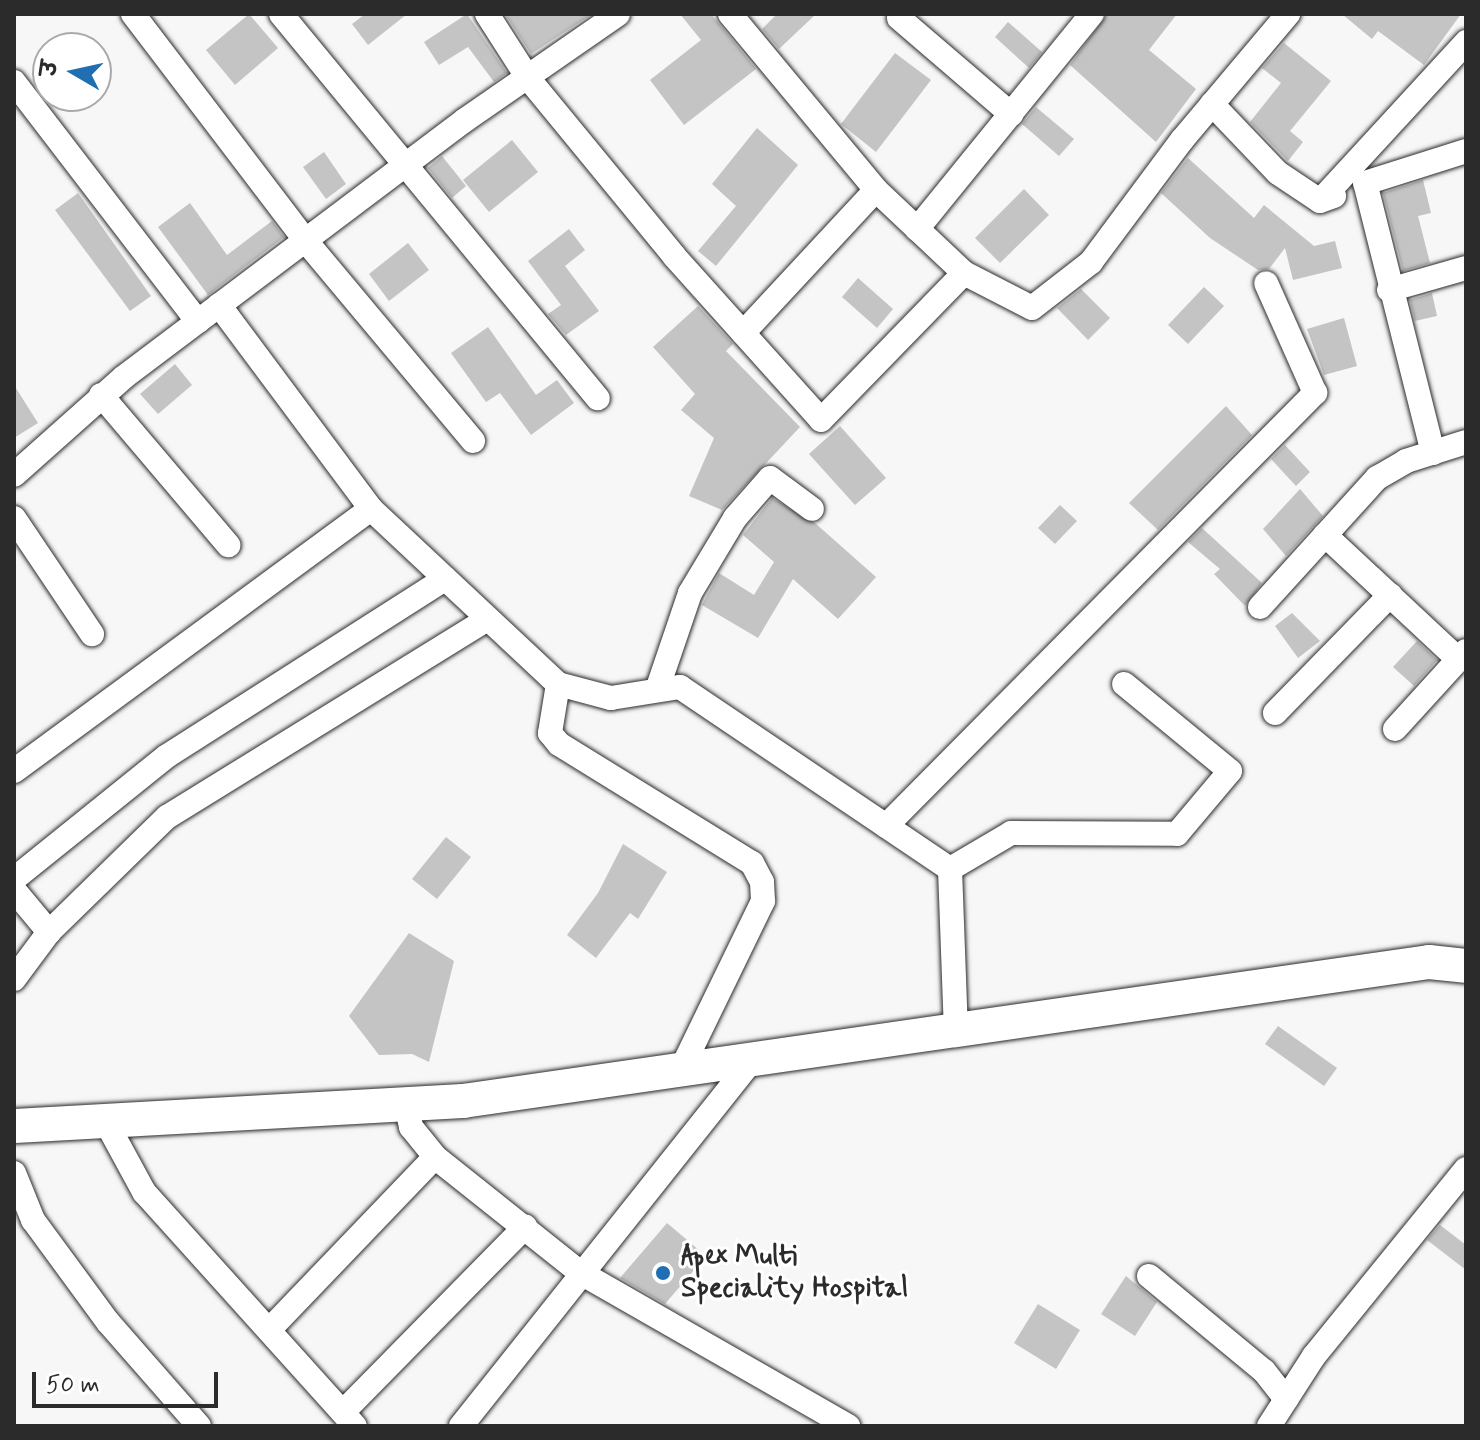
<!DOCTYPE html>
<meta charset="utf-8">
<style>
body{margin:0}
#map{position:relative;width:1480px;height:1440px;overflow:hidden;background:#f7f7f7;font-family:Mynerve,"Playpen Sans Deva",sans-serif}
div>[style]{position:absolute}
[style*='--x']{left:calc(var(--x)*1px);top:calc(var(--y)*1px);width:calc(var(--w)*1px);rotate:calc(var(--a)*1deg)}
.building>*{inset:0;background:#c4c4c4}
.roads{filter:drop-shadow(0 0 2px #2b2b2b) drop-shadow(0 0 2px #2b2b2b)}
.street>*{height:24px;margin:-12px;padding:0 12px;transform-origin:12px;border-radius:12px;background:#fff}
.secondary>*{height:34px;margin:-17px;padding:0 17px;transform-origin:17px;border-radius:17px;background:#fff}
.dots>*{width:22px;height:22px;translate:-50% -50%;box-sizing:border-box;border:4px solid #fff;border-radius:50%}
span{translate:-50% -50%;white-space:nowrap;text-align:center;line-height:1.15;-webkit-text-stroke:6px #fff;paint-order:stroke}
.poi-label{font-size:28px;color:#2b2b2b;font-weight:700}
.left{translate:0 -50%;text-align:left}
.frame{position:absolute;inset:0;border:16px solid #2b2b2b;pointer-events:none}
.north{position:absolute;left:32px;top:32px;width:80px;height:80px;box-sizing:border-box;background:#fff;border:2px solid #aaa;border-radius:50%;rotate:279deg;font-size:22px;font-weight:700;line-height:32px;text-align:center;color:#2b2b2b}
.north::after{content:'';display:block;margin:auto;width:28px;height:36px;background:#1f6fb2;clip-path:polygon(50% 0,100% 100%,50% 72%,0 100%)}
.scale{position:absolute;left:32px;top:1372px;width:186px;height:36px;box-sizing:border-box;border:4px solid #2b2b2b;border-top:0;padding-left:10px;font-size:24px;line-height:28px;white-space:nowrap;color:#2b2b2b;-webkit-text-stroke:6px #fff;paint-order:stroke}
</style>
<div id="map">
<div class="building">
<i style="clip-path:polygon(249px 14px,278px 48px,235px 85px,206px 50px)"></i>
<i style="clip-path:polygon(365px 14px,407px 14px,368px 45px,352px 24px)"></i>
<i style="clip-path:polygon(467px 14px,507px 73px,494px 82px,468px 47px,439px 65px,424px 42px)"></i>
<i style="clip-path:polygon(505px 14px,592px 14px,531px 54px)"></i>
<i style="clip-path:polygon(680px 14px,711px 14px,756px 69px,684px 125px,650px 80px,701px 40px)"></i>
<i style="clip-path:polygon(777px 14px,816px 14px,779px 49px,762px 29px)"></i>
<i style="clip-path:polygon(1107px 14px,1177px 14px,1149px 50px,1196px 89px,1156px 142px,1070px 65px)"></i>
<i style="clip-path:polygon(1342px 14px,1461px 14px,1424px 65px,1378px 31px,1372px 39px)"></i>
<i style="clip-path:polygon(1008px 22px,1042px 52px,1029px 68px,995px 37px)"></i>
<i style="clip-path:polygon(1284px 43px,1331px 81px,1290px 131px,1303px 142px,1288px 161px,1250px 122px,1281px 83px,1262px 68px)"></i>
<i style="clip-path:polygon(895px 53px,931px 80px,876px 152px,841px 124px)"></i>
<i style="clip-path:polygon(1036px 107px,1074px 139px,1059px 156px,1022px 124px)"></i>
<i style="clip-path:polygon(757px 128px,798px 165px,716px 266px,698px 251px,736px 206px,712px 184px)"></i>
<i style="clip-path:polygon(512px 140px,538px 172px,489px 212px,463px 180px)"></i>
<i style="clip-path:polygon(324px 152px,346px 184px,326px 199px,303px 167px)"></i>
<i style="clip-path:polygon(442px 156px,466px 186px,452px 198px,428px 168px)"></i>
<i style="clip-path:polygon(1188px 158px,1254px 218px,1264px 205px,1314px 246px,1335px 241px,1342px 268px,1293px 280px,1285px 248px,1269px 269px,1258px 270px,1210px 238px,1161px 193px)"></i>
<i style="clip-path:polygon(1423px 180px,1431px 213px,1418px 216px,1430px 263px,1403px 271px,1383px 193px)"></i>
<i style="clip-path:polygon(1024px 189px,1049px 215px,1000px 263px,975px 238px)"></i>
<i style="clip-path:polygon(78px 193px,151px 296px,130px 311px,55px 210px)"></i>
<i style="clip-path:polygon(190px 203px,227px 255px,272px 221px,284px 237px,208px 295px,158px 227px)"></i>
<i style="clip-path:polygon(569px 229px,585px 250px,565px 266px,599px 311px,566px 335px,548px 314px,561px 305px,528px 261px)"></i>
<i style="clip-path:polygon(408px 243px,429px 270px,389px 301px,369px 274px)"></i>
<i style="clip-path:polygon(858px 278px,893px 309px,877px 328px,842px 297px)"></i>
<i style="clip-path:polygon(1204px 287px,1224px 306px,1188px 344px,1168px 325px)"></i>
<i style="clip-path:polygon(1081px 289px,1110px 318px,1088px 340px,1057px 308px)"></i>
<i style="clip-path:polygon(1432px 293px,1437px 316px,1415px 321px,1410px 300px)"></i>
<i style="clip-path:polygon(698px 306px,733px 344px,726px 351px,800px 427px,722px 510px,689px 496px,714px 438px,681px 410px,695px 394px,653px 347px)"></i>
<i style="clip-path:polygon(1344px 318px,1357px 366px,1324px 375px,1307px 329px)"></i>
<i style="clip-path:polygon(488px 327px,536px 395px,557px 380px,574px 403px,531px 435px,500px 393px,486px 402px,451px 353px)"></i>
<i style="clip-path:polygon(175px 364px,192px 385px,158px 414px,140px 394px)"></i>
<i style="clip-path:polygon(14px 385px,38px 423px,14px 438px)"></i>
<i style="clip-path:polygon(1226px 406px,1252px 435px,1158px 530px,1129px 503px)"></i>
<i style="clip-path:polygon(840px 426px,886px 478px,855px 505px,809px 454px)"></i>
<i style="clip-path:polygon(1285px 445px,1310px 472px,1296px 486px,1271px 459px)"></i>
<i style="clip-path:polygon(1300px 489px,1323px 516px,1286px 556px,1263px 529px)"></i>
<i style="clip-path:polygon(772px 498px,815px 523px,876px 577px,838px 619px,793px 579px,758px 638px,702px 605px,719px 573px,754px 595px,774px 562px,743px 535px)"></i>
<i style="clip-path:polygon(1060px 505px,1077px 521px,1055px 544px,1038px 528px)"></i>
<i style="clip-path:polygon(1202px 528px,1262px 583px,1245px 606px,1214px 574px,1220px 569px,1188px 542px)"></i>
<i style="clip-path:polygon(1292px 613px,1320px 641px,1298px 658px,1275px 626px)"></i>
<i style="clip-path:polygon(1417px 641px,1437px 660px,1414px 686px,1393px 667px)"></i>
<i style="clip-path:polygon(446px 837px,471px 857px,437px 899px,412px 879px)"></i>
<i style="clip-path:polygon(623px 844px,667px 872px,638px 919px,630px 913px,596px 958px,567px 935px,598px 893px)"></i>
<i style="clip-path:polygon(409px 933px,454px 961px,429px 1062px,412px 1054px,379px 1055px,349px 1016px)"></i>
<i style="clip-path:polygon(1278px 1026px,1337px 1068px,1324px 1086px,1265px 1044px)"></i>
<i style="clip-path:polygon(667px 1223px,706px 1256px,665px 1304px,620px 1278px)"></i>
<i style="clip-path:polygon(1440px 1225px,1466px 1245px,1466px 1270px,1427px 1240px)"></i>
<i style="clip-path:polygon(1126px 1276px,1157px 1302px,1135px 1336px,1101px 1314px)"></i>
<i style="clip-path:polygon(1038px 1304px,1080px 1330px,1056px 1369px,1014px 1343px)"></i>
</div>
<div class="roads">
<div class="street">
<i style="--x:133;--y:14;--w:284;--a:52.7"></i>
<i style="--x:305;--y:240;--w:262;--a:50.1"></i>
<i style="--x:281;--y:14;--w:498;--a:50.5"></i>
<i style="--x:487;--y:14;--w:76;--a:57.4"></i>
<i style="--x:528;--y:78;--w:230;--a:50.6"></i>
<i style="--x:674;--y:256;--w:220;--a:48.1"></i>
<i style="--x:821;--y:420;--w:205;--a:-45.8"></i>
<i style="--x:730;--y:14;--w:229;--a:50.3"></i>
<i style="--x:876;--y:190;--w:121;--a:43.3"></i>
<i style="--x:964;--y:273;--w:76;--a:27.2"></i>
<i style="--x:1032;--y:308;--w:75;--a:-37.9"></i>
<i style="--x:1091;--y:262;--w:152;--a:-53.3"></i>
<i style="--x:1182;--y:140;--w:165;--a:-49.9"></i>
<i style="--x:899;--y:18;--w:148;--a:40.6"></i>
<i style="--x:14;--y:82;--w:302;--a:52.5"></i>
<i style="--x:1212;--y:104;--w:95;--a:46.3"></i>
<i style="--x:1278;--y:173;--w:50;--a:33.7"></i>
<i style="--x:1320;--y:201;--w:15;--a:-20"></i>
<i style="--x:1320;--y:201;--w:216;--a:-47.4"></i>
<i style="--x:917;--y:229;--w:277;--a:-50.9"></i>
<i style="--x:1389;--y:290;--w:80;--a:-15.9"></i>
<i style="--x:219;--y:305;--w:254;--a:53.3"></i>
<i style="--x:371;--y:509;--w:256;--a:43.1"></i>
<i style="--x:558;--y:684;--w:55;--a:14.8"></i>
<i style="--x:611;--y:698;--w:70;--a:-9.1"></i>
<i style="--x:680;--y:687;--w:326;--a:34"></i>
<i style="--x:950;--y:869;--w:160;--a:87.9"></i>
<i style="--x:743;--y:333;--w:195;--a:-47.1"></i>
<i style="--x:101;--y:395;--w:197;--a:49.7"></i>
<i style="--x:1433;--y:453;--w:278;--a:-104.1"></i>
<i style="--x:1365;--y:183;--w:106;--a:-17.6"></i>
<i style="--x:14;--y:475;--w:147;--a:-41.7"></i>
<i style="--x:124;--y:377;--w:427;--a:-37"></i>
<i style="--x:465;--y:120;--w:186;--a:-34.7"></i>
<i style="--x:14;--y:518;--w:140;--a:56.1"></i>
<i style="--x:1325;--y:535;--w:182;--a:43"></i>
<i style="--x:1260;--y:607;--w:174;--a:-47.8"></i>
<i style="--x:1377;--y:478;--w:34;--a:-30"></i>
<i style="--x:1406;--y:461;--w:63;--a:-17.6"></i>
<i style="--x:558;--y:684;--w:50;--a:99.3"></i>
<i style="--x:550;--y:733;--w:14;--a:51"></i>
<i style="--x:559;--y:744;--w:227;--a:31.7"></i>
<i style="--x:752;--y:863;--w:21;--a:62"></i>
<i style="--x:762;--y:882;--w:19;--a:87"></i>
<i style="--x:763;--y:901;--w:186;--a:115.9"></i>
<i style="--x:658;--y:687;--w:99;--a:-71.2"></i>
<i style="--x:690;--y:593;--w:87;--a:-59"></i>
<i style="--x:735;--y:518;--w:53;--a:-48.8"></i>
<i style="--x:770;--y:478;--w:52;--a:36.4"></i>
<i style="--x:1275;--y:713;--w:165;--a:-45.7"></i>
<i style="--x:1395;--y:729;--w:105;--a:-47.7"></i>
<i style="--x:14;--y:771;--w:443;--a:-36.3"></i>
<i style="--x:886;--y:826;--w:610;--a:-45.27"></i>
<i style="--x:1315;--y:393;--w:120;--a:-114"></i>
<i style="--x:950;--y:869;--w:71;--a:-30.5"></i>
<i style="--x:1011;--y:833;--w:166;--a:0.3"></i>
<i style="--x:1177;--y:834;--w:82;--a:-49.9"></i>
<i style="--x:1230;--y:771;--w:137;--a:-140.6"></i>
<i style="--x:14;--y:879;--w:196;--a:-38.8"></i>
<i style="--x:167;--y:756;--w:330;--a:-32.5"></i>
<i style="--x:14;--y:890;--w:55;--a:50.2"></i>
<i style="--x:14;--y:979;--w:59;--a:-53.3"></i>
<i style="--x:49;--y:932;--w:165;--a:-44.3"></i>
<i style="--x:167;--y:817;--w:377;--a:-31.7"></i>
<i style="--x:406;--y:1105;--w:23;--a:77"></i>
<i style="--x:411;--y:1127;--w:38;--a:51"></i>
<i style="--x:106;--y:1122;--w:80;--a:61.5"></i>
<i style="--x:144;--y:1192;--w:315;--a:48"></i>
<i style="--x:14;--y:1173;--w:51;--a:68"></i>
<i style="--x:33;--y:1220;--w:127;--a:53.7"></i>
<i style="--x:108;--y:1322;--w:138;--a:48.8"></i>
<i style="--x:1149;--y:1276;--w:149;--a:39.6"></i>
<i style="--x:1264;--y:1371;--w:36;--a:52"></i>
<i style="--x:270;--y:1329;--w:238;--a:-46.2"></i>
<i style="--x:435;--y:1157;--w:186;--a:38.5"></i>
<i style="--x:581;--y:1273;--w:308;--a:29.8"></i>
<i style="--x:343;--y:1412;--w:260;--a:-45.5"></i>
<i style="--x:461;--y:1426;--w:472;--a:-51.5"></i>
<i style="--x:1269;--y:1426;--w:83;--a:-57.3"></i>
<i style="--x:1314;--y:1356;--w:241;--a:-50.9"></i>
</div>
<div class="secondary">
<i style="--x:14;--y:1126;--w:450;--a:-3.2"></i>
<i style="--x:463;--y:1101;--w:976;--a:-8.19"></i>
<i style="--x:1429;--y:962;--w:37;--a:6"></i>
</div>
</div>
<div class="dots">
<i style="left:663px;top:1273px;background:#1f6fb2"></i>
</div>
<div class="poi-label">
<span class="left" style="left:681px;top:1273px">Apex Multi<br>Speciality Hospital</span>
</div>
<div class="frame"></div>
<div class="north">उ</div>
<div class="scale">50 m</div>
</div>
